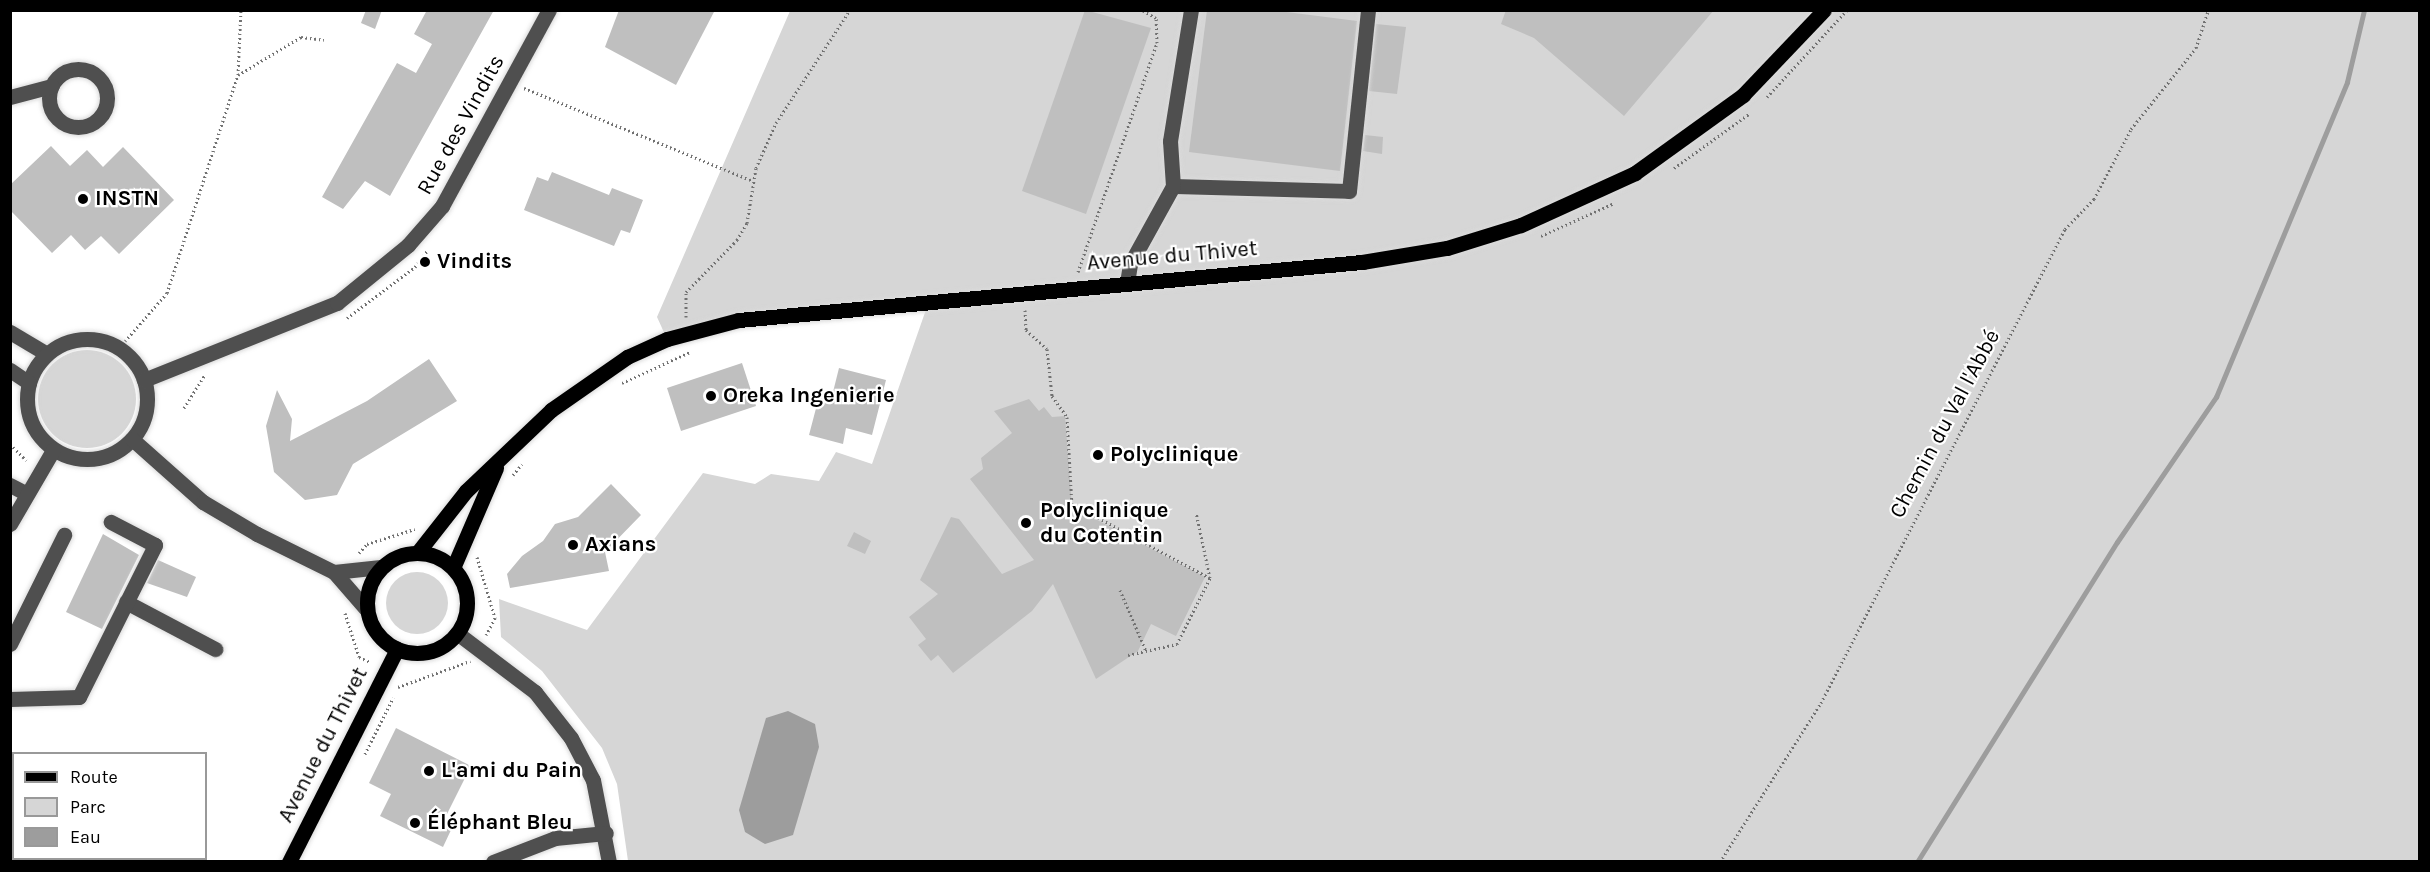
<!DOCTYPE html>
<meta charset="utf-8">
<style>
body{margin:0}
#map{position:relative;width:2430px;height:872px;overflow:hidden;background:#fff;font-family:Karla,sans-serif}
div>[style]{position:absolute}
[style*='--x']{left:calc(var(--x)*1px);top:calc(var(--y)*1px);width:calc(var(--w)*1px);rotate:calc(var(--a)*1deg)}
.green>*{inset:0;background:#d6d6d6}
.round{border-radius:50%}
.water>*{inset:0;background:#9d9d9d}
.stream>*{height:5px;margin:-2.5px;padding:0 2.5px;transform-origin:2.5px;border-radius:2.5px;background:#9d9d9d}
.building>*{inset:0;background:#bfbfbf}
.path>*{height:3px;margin-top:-1.5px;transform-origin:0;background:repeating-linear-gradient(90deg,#717171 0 1.5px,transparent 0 4.5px)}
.roads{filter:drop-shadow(0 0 2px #dbdbdb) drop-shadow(0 0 2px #dbdbdb)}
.minor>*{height:15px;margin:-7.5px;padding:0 7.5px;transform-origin:7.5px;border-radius:7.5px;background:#4f4f4f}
.minor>.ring{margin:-7.5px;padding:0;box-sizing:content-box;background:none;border:15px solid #4f4f4f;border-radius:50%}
.major>*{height:15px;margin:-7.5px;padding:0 7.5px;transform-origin:7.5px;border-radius:7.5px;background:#000}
.major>.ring{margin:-7.5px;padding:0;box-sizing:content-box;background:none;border:15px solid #000;border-radius:50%}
.dots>*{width:16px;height:16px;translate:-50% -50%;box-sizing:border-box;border:3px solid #fff;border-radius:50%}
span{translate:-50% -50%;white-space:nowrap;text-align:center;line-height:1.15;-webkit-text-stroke:4.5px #fff;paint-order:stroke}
.street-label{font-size:22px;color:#000}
.poi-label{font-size:22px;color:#000;font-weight:700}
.left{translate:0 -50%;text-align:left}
.frame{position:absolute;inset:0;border:12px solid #000;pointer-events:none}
.legend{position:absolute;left:12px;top:752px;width:195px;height:108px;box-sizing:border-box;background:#fff;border:2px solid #999;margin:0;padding:8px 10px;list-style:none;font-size:18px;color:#000}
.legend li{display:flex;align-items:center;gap:12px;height:30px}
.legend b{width:30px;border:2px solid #999}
</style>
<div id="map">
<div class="green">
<i style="clip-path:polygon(790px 11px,2419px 11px,2419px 861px,628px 861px,617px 784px,602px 748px,542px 671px,501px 637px,499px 599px,587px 630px,703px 473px,755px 484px,771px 474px,819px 481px,836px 452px,872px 464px,929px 301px,667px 339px,657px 317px)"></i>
<i class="round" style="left:38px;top:350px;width:98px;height:98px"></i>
<i class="round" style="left:386px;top:572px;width:62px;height:62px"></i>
</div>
<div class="water">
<i style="clip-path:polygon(788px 711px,815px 724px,819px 747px,793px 835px,765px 844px,745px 832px,739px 810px,766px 718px)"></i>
</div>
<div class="stream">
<i style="--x:1917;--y:862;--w:377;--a:-58"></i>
<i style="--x:2117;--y:542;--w:176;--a:-55.7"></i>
<i style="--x:2216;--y:397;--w:341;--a:-67.4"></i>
<i style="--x:2347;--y:82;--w:74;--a:-76.7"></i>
</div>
<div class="building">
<i style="clip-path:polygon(366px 10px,382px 10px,375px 29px,361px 23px)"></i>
<i style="clip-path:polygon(427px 10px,494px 10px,390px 196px,365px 181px,343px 209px,322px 197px,397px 63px,416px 73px,432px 44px,414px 34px)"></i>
<i style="clip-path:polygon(619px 10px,715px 10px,676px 85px,605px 47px)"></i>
<i style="clip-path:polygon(1085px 10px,1151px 28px,1086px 214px,1022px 191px)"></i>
<i style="clip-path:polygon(1207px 10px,1271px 10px,1357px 21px,1340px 171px,1189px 152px)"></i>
<i style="clip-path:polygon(1506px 10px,1714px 10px,1624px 116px,1534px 38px,1501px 24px)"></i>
<i style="clip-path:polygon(1376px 24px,1406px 27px,1397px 94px,1369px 91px)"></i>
<i style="clip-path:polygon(1365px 135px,1383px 137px,1382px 154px,1363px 151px)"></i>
<i style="clip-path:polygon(51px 146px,70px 166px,87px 150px,103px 167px,123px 147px,174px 200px,119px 254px,101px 236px,85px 250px,71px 235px,52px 253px,10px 210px,10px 185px)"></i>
<i style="clip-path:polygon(552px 172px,609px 195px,612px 188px,643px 200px,630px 233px,621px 230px,614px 246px,524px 210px,537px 177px,548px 181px)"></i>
<i style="clip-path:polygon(429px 359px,457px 401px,353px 464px,337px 495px,305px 500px,274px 472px,266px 426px,277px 390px,292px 419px,290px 441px,367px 401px)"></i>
<i style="clip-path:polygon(742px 363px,756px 406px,681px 431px,667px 388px)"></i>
<i style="clip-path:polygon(839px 368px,886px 380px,872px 435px,846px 428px,843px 444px,809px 435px,820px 393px,832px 396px)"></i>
<i style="clip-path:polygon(1029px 399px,1039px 411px,1044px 407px,1052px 417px,1065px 416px,1073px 520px,1086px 514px,1205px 577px,1176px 636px,1151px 624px,1138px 651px,1096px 679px,1053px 584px,1032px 611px,953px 673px,938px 655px,931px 661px,918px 645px,926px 639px,909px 617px,938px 594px,920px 580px,951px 517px,959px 519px,1002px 574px,1034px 560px,970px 479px,983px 469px,981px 458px,1012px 433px,994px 411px)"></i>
<i style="clip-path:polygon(611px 484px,641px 515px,605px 552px,609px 571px,510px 588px,507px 574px,522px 556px,543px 541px,555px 524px,578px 517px)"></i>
<i style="clip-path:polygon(854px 532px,871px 541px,865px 554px,847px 546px)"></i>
<i style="clip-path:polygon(103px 534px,139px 555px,102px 629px,66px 612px)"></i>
<i style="clip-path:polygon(158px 560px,196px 577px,187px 597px,147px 583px)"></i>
<i style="clip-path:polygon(396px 728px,471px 766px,441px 826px,451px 830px,443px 847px,380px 816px,391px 794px,369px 783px)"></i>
</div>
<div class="path">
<i style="--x:238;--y:75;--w:74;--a:-31.1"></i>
<i style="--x:301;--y:37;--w:23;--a:7"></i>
<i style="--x:524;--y:88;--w:247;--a:22.1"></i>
<i style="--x:1767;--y:97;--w:118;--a:-47.4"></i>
<i style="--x:1674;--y:168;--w:92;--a:-35.8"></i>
<i style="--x:1541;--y:236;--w:80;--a:-24.3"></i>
<i style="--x:1078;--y:272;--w:242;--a:-71"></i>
<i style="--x:1157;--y:43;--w:25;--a:-92"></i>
<i style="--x:1156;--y:18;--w:16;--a:-150"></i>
<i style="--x:1025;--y:310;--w:20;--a:87"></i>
<i style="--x:1026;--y:330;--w:28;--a:42"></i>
<i style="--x:1047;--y:349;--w:47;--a:83.9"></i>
<i style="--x:1052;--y:396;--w:26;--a:54"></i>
<i style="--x:1067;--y:417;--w:90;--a:86.8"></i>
<i style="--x:686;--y:317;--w:25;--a:-90"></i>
<i style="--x:686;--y:292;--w:73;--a:-45.6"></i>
<i style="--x:737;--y:240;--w:20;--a:-60"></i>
<i style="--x:747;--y:223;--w:56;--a:-80.7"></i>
<i style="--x:756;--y:168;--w:49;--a:-66"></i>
<i style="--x:776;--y:123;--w:135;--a:-56.8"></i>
<i style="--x:347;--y:318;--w:85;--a:-36.9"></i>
<i style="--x:415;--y:267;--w:20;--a:-53"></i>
<i style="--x:119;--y:348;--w:73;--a:-48.9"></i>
<i style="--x:167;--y:293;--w:229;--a:-72"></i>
<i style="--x:238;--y:75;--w:65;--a:-87.4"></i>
<i style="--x:622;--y:383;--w:75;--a:-24.5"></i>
<i style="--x:184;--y:408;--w:39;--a:-58"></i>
<i style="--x:10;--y:444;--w:23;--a:45"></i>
<i style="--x:513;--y:475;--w:14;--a:-51"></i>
<i style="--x:1086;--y:511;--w:141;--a:28.4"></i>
<i style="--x:359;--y:553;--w:12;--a:-48"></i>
<i style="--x:367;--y:544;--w:50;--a:-17.4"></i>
<i style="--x:477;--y:557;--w:64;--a:73.6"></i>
<i style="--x:495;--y:618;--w:19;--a:118"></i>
<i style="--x:1120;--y:590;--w:66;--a:66.9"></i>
<i style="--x:345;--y:613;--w:46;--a:72.3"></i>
<i style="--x:359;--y:657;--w:12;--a:24"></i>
<i style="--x:1128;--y:655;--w:50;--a:-12.7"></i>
<i style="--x:1177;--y:644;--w:74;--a:-63.4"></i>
<i style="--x:1210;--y:578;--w:67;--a:-102"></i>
<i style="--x:398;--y:687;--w:77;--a:-19.9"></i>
<i style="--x:365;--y:754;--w:63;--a:-63.4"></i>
<i style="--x:1720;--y:862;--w:188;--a:-57.6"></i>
<i style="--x:1821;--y:703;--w:533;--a:-62.76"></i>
<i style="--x:2065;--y:229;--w:42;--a:-46"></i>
<i style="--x:2094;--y:199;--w:79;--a:-62.1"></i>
<i style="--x:2131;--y:129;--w:104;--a:-51.3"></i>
<i style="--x:2196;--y:48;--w:40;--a:-72"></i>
</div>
<div class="roads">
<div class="minor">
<i class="ring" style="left:49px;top:69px;width:43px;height:43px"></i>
<i style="--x:10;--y:97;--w:43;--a:-14.7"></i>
<i style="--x:1173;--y:186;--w:176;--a:1.6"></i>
<i style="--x:1349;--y:191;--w:182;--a:-84"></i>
<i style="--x:1127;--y:283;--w:19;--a:-81"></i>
<i style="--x:1130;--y:264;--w:89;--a:-61.1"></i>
<i style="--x:1173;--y:186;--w:45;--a:-93.8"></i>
<i style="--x:1170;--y:141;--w:133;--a:-80.9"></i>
<i style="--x:10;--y:332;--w:43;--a:30.7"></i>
<i class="ring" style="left:27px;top:339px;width:105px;height:105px"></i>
<i style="--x:10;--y:370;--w:23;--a:34"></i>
<i style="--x:144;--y:380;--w:208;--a:-21.8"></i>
<i style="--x:337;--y:303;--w:92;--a:-39.2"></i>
<i style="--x:408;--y:245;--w:52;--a:-48.9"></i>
<i style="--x:442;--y:206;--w:223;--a:-61.4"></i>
<i style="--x:132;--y:439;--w:95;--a:41.6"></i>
<i style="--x:203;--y:502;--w:63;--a:30.7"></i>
<i style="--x:257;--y:534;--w:86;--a:26.3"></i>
<i style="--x:334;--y:572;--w:47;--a:-6.1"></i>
<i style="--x:10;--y:485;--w:17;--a:28"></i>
<i style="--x:10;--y:524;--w:86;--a:-59.8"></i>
<i style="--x:334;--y:572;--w:50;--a:49"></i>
<i style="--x:126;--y:602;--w:101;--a:27.8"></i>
<i style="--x:457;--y:633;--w:98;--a:37.1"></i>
<i style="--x:535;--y:692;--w:58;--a:52"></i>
<i style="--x:571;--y:738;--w:47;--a:62.4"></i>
<i style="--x:593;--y:780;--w:84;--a:79"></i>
<i style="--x:10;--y:644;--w:122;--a:-63.6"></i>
<i style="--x:10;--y:699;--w:69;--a:-1.7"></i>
<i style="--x:79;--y:697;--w:170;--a:-63.4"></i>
<i style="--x:155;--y:545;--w:50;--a:-152.4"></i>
<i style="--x:10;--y:847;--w:9;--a:63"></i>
<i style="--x:493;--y:862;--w:66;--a:-21.2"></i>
<i style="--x:555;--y:838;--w:51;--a:-5.6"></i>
</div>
<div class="major">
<i style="--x:418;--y:552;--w:78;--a:-51.8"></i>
<i style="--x:466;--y:491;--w:117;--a:-43.6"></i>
<i style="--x:551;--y:410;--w:93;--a:-34.9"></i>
<i style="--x:627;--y:357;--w:44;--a:-24.2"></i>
<i style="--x:667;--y:339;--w:74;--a:-14.8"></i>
<i style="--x:739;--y:320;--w:626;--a:-5.32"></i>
<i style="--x:1362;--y:262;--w:86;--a:-9.4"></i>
<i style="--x:1447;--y:248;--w:77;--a:-17.3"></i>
<i style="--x:1521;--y:225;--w:125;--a:-24.5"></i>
<i style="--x:1635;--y:173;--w:133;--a:-35.8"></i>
<i style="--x:1743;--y:95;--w:117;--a:-46.4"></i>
<i class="ring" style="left:367px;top:553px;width:85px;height:85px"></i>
<i style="--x:453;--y:568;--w:109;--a:-66.7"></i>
<i style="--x:289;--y:862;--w:239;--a:-63.1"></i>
</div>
</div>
<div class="dots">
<i style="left:83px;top:199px;background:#000"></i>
<i style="left:425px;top:262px;background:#000"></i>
<i style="left:711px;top:396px;background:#000"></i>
<i style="left:1098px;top:455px;background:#000"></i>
<i style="left:1026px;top:523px;background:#000"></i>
<i style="left:573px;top:545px;background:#000"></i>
<i style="left:429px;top:771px;background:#000"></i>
<i style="left:415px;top:823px;background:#000"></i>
</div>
<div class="street-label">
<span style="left:461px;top:125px;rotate:-61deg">Rue des Vindits</span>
<span style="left:1172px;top:256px;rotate:-5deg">Avenue du Thivet</span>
<span style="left:1945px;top:424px;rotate:-62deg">Chemin du Val l'Abbé</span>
<span style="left:323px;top:745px;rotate:-63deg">Avenue du Thivet</span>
</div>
<div class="poi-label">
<span class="left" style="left:95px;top:199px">INSTN</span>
<span class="left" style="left:437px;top:262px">Vindits</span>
<span class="left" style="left:723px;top:396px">Oreka Ingenierie</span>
<span class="left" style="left:1110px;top:455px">Polyclinique</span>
<span class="left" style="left:1040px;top:523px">Polyclinique<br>du Cotentin</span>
<span class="left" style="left:585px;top:545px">Axians</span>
<span class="left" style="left:441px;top:771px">L'ami du Pain</span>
<span class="left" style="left:427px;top:823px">Éléphant Bleu</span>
</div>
<div class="frame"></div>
<ul class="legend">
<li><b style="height:8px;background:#000"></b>Route</li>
<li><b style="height:16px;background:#d6d6d6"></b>Parc</li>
<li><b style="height:16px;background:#9d9d9d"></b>Eau</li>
</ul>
</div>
